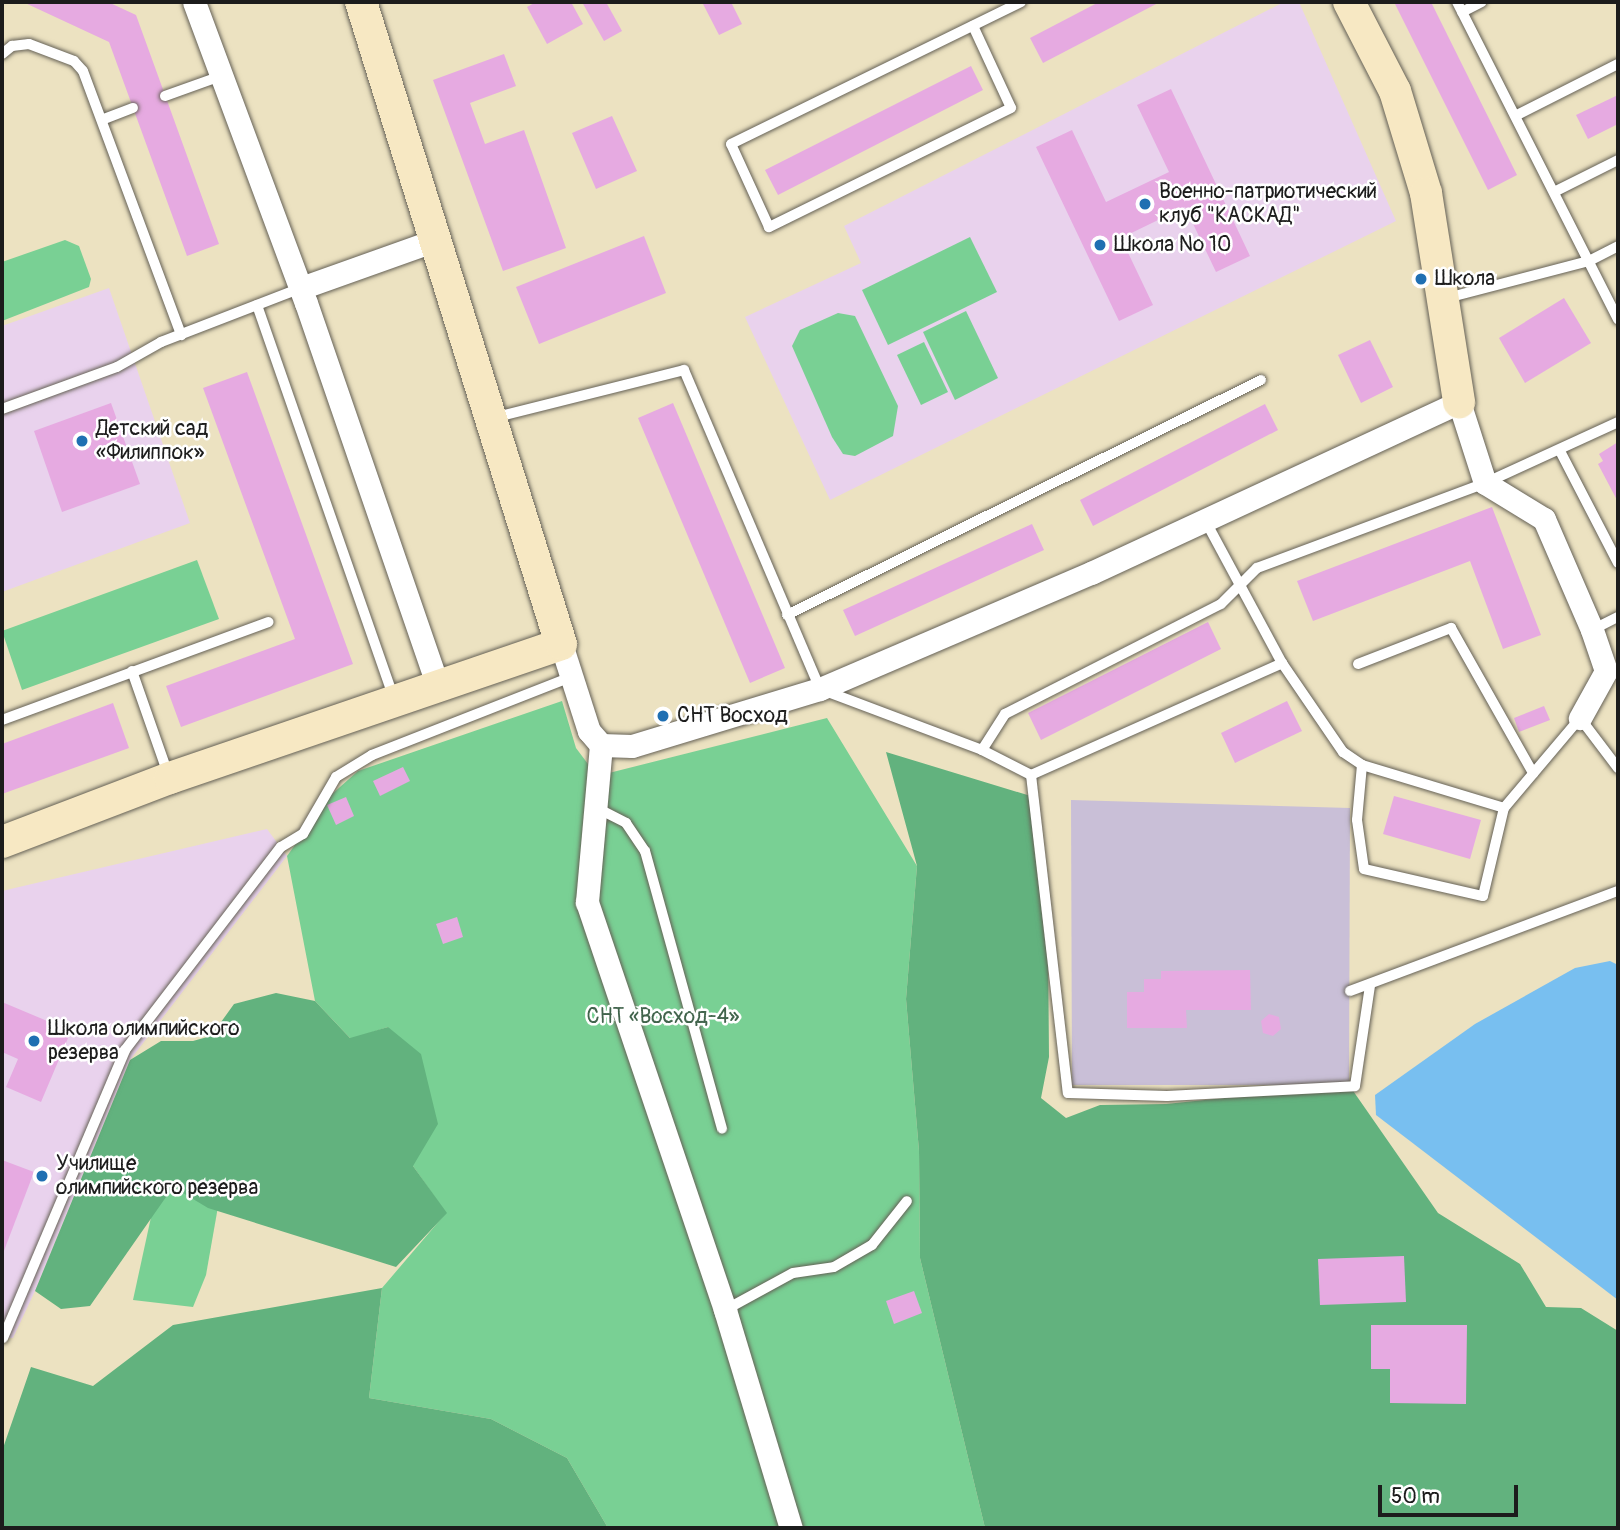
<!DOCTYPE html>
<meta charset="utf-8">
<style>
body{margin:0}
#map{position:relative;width:1620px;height:1530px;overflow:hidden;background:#ece2c1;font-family:Pangolin,sans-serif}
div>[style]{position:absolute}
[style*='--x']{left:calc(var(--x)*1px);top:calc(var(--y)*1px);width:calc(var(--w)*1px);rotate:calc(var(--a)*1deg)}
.built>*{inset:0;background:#e9d2ed}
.industrial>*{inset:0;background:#c9bfd7}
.green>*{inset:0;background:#79d094}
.forest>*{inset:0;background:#62b27e}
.water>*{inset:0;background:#78bff0}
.building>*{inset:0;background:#e6aae1}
.roads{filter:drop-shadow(0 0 2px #656156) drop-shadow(0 0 2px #656156)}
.lane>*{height:10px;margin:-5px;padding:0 5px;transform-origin:5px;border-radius:5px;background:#fff}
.street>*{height:23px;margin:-11.5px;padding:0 11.5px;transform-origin:11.5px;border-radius:11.5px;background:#fff}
.secondary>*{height:32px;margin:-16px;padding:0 16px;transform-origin:16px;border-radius:16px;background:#f7e8c3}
.dots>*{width:19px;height:19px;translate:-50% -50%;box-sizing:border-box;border:4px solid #fff;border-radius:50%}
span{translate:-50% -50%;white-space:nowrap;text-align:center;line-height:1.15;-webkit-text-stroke:5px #fff;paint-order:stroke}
.poi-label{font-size:21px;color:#1c1c1c}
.left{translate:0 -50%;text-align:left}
.park-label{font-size:21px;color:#41644c}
.frame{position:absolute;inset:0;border:4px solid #1c1c1c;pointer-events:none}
.scale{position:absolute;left:1378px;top:1485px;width:140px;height:32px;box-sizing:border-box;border:4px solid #1c1c1c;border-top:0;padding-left:9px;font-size:21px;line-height:24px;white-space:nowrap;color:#1c1c1c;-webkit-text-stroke:5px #fff;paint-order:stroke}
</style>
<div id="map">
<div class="built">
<i style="clip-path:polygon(1284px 2px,1299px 2px,1396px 221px,830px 500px,745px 317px,861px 263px,844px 226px)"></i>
<i style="clip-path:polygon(109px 288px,190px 523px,2px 592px,2px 326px)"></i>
<i style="clip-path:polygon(267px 829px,287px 856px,130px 1060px,35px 1291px,13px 1338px,2px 1338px,2px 891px)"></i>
</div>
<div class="industrial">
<i style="clip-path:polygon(1071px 800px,1350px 808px,1349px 1085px,1072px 1085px)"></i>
</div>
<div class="green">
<i style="clip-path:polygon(970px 237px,997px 292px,888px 345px,862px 290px)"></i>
<i style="clip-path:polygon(65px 240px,79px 246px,91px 279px,89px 287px,2px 321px,2px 262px)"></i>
<i style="clip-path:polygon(966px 311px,998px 378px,955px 400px,923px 332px)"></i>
<i style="clip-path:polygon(838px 313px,855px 316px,898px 406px,893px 436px,855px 456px,843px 454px,832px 437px,792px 346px,800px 330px)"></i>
<i style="clip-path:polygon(924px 342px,948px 392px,921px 405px,897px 355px)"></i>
<i style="clip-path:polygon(197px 560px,219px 619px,22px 690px,2px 631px)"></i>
<i style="clip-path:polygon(562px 701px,576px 748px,597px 776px,827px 718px,917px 866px,906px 999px,919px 1151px,920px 1258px,985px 1528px,608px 1528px,567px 1458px,491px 1419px,369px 1398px,382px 1288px,446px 1213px,413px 1166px,388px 1027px,351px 1039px,315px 1001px,287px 856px,331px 795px,358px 771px)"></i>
<i style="clip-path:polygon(158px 1185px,219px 1201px,206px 1275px,193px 1307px,133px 1300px)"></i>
</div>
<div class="forest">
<i style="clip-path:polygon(886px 752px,1034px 797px,1048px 940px,1049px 1057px,1041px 1098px,1066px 1118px,1100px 1105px,1166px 1104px,1349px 1085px,1438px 1213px,1520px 1264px,1546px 1307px,1581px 1308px,1618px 1331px,1618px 1528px,985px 1528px,920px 1258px,919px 1151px,906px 999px,917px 866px)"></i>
<i style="clip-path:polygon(276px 993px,315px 1001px,350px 1038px,388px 1027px,421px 1054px,438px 1124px,413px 1166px,447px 1213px,396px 1267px,208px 1208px,173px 1187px,90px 1306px,61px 1309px,35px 1291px,130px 1060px,161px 1041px,193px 1041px,211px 1036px,234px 1004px)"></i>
<i style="clip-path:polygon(382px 1288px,369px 1398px,491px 1419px,567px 1458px,608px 1528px,2px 1528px,2px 1451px,31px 1367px,93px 1386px,173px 1325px)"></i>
</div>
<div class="water">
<i style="clip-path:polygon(1610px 961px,1618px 965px,1618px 1300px,1376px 1115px,1375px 1095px,1475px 1024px,1575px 968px)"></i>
</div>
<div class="building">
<i style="clip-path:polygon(23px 2px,108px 2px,136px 15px,219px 244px,187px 256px,109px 42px)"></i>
<i style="clip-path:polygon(536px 2px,571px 2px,583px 24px,547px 44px,527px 7px)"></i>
<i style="clip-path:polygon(582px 2px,606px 2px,622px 31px,604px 41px)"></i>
<i style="clip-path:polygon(702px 2px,731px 2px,742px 24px,719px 35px)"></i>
<i style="clip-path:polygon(1099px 2px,1160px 2px,1043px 63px,1030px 38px)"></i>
<i style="clip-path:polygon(1394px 2px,1431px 2px,1517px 175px,1488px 190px)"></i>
<i style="clip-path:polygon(504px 54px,516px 86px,470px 103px,485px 144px,524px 130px,566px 248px,503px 271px,433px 80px)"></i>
<i style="clip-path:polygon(971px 66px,983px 90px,778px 195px,765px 170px)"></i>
<i style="clip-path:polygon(1171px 89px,1250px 256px,1216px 272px,1185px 207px,1121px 238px,1153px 305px,1119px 321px,1036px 147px,1072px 130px,1106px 202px,1169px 172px,1137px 105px)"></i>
<i style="clip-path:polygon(1618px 95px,1618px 124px,1588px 139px,1576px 115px)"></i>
<i style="clip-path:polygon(612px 116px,637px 171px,596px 189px,572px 133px)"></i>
<i style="clip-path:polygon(644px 236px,666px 293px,539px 344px,516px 287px)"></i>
<i style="clip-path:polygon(1564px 298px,1591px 343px,1525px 383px,1499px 338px)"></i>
<i style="clip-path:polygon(1370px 340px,1393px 387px,1361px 403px,1338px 355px)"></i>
<i style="clip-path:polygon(247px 372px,353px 664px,181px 727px,166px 686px,295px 639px,203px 388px)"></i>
<i style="clip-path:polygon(111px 403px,140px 484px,62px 512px,34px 431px)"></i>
<i style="clip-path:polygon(673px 403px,785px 668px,750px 683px,638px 418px)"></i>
<i style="clip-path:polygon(1265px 404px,1278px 430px,1093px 526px,1080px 500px)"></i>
<i style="clip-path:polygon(1618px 442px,1618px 502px,1598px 464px,1603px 461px,1599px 454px)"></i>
<i style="clip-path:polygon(1492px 507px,1541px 635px,1503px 649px,1470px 561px,1313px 621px,1297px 581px)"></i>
<i style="clip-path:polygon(1032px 524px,1044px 550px,855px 636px,843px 610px)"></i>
<i style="clip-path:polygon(1208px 622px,1221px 649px,1041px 740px,1028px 713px)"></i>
<i style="clip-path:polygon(1287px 701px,1302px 731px,1235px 763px,1221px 733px)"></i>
<i style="clip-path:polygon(113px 703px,129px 748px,2px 794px,2px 744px)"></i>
<i style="clip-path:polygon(1544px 706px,1550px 720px,1519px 732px,1514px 718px)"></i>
<i style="clip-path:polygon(403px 767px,410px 781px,380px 796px,373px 781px)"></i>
<i style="clip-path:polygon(1394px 796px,1481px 820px,1470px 859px,1383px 834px)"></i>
<i style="clip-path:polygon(346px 797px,354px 816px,336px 825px,327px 805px)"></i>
<i style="clip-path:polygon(457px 917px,463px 937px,443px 944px,436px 924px)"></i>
<i style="clip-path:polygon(1250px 970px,1251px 1010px,1186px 1010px,1187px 1028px,1127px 1028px,1127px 992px,1144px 992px,1144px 979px,1161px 979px,1161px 971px)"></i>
<i style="clip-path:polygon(2px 1002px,71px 1031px,41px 1102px,6px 1087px,18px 1059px,2px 1052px)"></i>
<i style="clip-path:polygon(1269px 1014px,1279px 1017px,1281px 1029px,1273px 1036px,1263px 1033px,1261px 1021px)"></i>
<i style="clip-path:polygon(2px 1160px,34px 1172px,2px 1256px)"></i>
<i style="clip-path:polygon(1404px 1256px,1406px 1302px,1320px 1305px,1318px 1259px)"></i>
<i style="clip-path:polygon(914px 1291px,922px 1313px,894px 1324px,886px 1301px)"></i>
<i style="clip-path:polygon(1371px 1325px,1467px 1325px,1466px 1404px,1390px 1403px,1390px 1369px,1371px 1369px)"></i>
</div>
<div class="roads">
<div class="lane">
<i style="--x:1457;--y:2;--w:356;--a:63.1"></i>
<i style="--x:1462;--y:12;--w:22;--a:-27"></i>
<i style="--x:973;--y:26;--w:90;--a:65.1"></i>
<i style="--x:1011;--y:108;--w:270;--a:153.8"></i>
<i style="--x:769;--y:227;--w:91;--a:-114.6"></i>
<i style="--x:731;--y:144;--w:323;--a:-26.1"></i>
<i style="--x:2;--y:54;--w:13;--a:-39"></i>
<i style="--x:12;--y:46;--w:17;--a:-7"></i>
<i style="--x:29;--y:44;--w:48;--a:20.7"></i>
<i style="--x:74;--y:61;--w:13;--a:48"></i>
<i style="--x:83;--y:71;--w:282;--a:69.6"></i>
<i style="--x:165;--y:96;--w:59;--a:-19.7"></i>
<i style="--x:1517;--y:115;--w:113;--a:-26.8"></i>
<i style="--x:104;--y:119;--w:31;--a:-21"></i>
<i style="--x:1556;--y:191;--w:69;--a:-26.6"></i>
<i style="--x:1447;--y:298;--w:147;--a:-14.6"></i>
<i style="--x:1589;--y:261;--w:33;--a:-27"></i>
<i style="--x:257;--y:305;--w:417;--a:70.8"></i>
<i style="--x:2;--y:409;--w:122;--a:-20.1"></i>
<i style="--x:117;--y:367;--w:51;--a:-29.6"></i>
<i style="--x:161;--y:342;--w:150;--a:-21.1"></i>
<i style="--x:493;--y:418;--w:197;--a:-14.1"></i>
<i style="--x:684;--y:370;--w:347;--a:66.9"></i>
<i style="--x:820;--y:689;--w:173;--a:20.6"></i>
<i style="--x:982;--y:750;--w:55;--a:27"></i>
<i style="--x:1560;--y:451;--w:126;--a:62.6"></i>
<i style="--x:1205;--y:520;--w:162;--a:61.7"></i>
<i style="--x:1282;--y:663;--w:108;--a:55.6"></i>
<i style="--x:1343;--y:752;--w:23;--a:34"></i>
<i style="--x:1362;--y:765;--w:148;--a:16.8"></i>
<i style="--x:787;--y:615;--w:529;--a:-26.37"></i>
<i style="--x:1592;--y:630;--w:29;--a:-27"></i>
<i style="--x:1358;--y:664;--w:100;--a:-21.2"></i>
<i style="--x:1451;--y:628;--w:167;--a:60.5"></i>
<i style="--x:132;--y:671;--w:109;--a:70.7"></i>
<i style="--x:2;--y:720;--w:284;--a:-20.2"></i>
<i style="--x:982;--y:750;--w:43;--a:-57.4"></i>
<i style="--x:1005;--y:714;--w:242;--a:-27"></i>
<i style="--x:1221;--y:604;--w:51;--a:-45"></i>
<i style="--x:1257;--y:568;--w:243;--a:-20.4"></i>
<i style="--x:1485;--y:483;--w:146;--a:-24.6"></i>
<i style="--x:1362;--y:765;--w:55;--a:95.2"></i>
<i style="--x:1357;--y:820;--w:49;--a:81.9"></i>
<i style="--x:1364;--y:869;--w:122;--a:12.8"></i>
<i style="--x:1483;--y:896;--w:90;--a:-76.6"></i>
<i style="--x:1504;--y:808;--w:118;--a:-49.8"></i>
<i style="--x:1580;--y:718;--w:63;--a:52.8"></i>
<i style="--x:1031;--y:775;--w:320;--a:83.4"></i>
<i style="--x:1068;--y:1093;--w:99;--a:1.7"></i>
<i style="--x:1167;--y:1096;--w:188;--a:-3"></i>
<i style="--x:1355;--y:1086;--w:101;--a:-81.5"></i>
<i style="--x:1031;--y:775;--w:275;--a:-24"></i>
<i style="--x:595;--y:807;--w:35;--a:27"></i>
<i style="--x:626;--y:823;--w:34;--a:56"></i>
<i style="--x:645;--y:851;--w:288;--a:74.5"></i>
<i style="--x:1350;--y:991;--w:286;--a:-20.5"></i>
<i style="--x:725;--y:1310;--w:77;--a:-28.6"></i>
<i style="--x:793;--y:1273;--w:41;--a:-8.3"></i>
<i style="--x:834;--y:1267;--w:44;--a:-30.1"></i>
<i style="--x:872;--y:1245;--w:56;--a:-51.5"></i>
<i style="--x:3;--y:1338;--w:313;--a:-67"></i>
<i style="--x:125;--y:1050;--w:256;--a:-52.5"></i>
<i style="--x:281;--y:847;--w:26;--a:-31"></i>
<i style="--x:303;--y:834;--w:66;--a:-59.9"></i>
<i style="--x:336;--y:777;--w:42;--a:-31.4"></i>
<i style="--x:372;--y:755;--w:214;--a:-21.4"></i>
</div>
<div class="street">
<i style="--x:194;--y:2;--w:321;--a:69.6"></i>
<i style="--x:306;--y:303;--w:405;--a:71"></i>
<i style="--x:301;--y:288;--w:143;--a:-19.6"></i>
<i style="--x:561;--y:644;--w:91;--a:72.2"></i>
<i style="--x:589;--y:731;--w:18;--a:49"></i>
<i style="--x:601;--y:745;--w:31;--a:2"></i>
<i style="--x:632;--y:746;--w:196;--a:-16.9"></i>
<i style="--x:820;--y:689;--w:295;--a:-23.2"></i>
<i style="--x:1091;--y:573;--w:406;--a:-24.9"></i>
<i style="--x:1459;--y:402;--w:85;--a:72.2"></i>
<i style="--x:1485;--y:483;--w:69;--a:31.4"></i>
<i style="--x:1544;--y:519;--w:121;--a:66.6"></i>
<i style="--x:1592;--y:630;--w:43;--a:71.1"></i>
<i style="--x:1606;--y:671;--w:54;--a:119"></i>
<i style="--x:601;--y:745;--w:158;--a:95.1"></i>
<i style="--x:587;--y:902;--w:431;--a:71.3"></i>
<i style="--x:725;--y:1310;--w:228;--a:73.2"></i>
</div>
<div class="secondary">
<i style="--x:1349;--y:2;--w:100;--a:62.7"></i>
<i style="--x:1395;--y:91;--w:107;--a:73.1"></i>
<i style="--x:1426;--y:193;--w:212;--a:81"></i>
<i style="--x:2;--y:842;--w:180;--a:-20.9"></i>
<i style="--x:170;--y:778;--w:413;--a:-18.9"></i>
<i style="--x:561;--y:644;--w:672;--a:-107.3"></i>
</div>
</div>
<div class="dots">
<i style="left:1145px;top:204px;background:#1f6fb2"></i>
<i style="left:1100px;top:245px;background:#1f6fb2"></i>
<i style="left:1421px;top:279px;background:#1f6fb2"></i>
<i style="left:82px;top:441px;background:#1f6fb2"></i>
<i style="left:663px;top:716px;background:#1f6fb2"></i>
<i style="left:34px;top:1041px;background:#1f6fb2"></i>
<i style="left:42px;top:1176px;background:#1f6fb2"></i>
</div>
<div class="poi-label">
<span class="left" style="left:1159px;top:204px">Военно-патриотический<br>клуб "КАСКАД"</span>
<span class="left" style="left:1114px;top:245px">Школа № 10</span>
<span class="left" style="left:1435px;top:279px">Школа</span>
<span class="left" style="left:96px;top:441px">Детский сад<br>«Филиппок»</span>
<span class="left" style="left:677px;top:716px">СНТ Восход</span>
<span class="left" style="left:48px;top:1041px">Школа олимпийского<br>резерва</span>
<span class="left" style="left:56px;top:1176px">Училище<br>олимпийского резерва</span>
</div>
<div class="park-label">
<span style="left:663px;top:1017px">СНТ «Восход-4»</span>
</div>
<div class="frame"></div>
<div class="scale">50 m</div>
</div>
